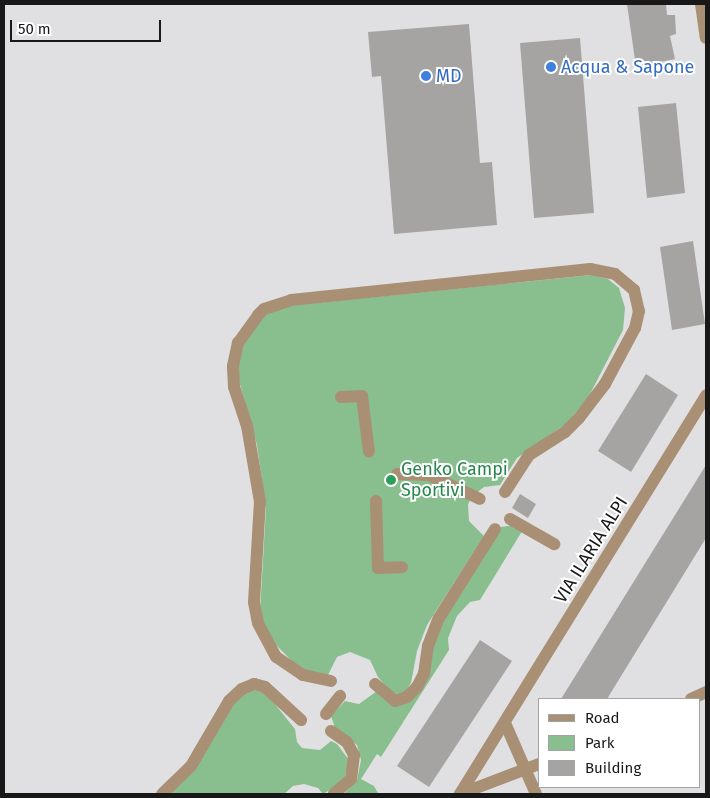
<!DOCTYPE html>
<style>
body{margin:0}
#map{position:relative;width:710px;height:798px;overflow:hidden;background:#e0e0e2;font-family:"Fira Sans",sans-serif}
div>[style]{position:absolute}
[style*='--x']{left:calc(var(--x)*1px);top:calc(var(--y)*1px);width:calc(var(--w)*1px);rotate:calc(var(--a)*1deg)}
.green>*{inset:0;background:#89bf8e}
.building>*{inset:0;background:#a5a4a3}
.street>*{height:12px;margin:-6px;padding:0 6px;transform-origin:6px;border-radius:6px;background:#a99075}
.dots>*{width:14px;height:14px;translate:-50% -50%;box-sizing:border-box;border:2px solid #fff;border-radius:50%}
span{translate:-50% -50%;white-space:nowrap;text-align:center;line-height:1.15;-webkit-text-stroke:4px #fff;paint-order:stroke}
.shop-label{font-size:18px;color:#366cbe}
.left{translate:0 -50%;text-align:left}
.leisure-label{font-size:18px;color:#27864d}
.street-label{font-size:18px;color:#181818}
.frame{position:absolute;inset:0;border:5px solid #181818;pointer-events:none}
.legend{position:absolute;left:538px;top:698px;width:162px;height:90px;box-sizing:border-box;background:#fff;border:1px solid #a3a3a3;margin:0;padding:6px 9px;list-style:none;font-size:15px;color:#181818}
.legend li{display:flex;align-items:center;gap:10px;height:25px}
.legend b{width:25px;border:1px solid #a3a3a3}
.scale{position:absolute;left:10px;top:20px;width:151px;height:22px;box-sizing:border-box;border:2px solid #181818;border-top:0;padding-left:6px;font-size:15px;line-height:18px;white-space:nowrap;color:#181818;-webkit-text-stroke:4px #fff;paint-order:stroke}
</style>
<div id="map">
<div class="green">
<i style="clip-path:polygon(592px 275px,608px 279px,619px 288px,625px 308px,623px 330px,589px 396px,567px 423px,517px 458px,500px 485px,484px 487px,471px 497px,468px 505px,469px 521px,484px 536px,427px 625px,417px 651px,411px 683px,404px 693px,399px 695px,389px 690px,378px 677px,370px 660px,350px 652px,337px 657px,328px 675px,308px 671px,293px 662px,271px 640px,260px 612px,266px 508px,257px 445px,239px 381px,238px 367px,244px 341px,262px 317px,273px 310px,288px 306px)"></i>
<i style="clip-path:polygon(516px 525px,524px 528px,480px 600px,470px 602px,457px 616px,448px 638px,449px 650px,381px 757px,377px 754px,361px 779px,374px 786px,378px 793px,344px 794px,357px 780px,361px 760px,357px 745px,335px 728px,331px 716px,345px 701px,359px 704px,377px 691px,403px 704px,442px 621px,497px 532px,501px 527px)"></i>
<i style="clip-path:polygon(248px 689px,266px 693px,295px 729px,297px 742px,302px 748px,320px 750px,331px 741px,337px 744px,349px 760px,344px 781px,323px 794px,318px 788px,304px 784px,293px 786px,284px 794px,168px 794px,228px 708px)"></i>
</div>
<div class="building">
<i style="clip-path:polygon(627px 4px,666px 4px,667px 15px,675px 15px,676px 34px,670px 36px,675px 59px,636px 67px)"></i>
<i style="clip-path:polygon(469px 24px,480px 163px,492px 162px,497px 225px,394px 234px,381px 76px,372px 77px,368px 32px)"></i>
<i style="clip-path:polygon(580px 38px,594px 213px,534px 218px,520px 43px)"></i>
<i style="clip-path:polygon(676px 103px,685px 193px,647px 198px,638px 107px)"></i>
<i style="clip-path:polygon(693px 241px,705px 324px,672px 330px,660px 247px)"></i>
<i style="clip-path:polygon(646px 374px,678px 395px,631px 472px,598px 451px)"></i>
<i style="clip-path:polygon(706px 465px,706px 538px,607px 699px,561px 699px)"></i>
<i style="clip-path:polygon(520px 494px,536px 504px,528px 518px,512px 508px)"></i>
<i style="clip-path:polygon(480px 640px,512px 661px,429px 787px,397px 766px)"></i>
</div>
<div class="street">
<i style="--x:701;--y:4;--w:34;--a:82"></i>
<i style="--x:341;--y:397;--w:21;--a:-3"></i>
<i style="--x:362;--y:396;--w:56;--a:82.9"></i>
<i style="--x:397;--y:474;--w:32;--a:2"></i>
<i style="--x:429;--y:475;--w:56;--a:25.2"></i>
<i style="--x:376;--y:501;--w:67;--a:88.3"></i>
<i style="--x:378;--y:568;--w:24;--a:-2"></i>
<i style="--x:510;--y:519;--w:51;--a:29.6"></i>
<i style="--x:331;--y:681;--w:29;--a:-168"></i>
<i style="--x:303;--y:675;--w:32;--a:-146"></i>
<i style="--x:276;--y:657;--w:38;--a:-118"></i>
<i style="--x:258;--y:623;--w:21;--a:-101"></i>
<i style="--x:254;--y:602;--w:100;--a:-86.6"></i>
<i style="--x:260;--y:502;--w:77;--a:-99.7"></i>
<i style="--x:247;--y:426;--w:41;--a:-108.4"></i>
<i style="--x:234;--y:387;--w:21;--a:-93"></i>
<i style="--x:233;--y:366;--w:24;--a:-78"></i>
<i style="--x:238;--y:343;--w:34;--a:-54"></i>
<i style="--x:258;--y:315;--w:8;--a:-45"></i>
<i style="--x:264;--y:309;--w:28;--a:-18"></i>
<i style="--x:291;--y:300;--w:301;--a:-5.9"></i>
<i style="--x:590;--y:269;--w:25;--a:11"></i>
<i style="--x:615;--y:274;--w:25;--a:40"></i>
<i style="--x:634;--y:290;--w:22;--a:77"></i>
<i style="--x:639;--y:311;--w:17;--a:103"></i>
<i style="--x:635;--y:328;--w:64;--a:118.2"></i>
<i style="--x:605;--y:384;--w:43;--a:127.4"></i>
<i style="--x:579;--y:418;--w:20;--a:135"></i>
<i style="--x:565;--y:432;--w:43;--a:147.4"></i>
<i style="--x:529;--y:455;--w:44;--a:123"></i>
<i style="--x:375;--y:684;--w:26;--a:40"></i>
<i style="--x:395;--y:701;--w:13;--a:-18"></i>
<i style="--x:407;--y:697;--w:14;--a:-45"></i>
<i style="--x:417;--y:687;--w:15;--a:-62"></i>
<i style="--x:424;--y:674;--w:28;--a:-82"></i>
<i style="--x:428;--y:646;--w:30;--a:-69"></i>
<i style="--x:439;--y:618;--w:105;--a:-57.8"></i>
<i style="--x:691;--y:699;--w:17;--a:-25"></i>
<i style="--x:326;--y:714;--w:23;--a:-52"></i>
<i style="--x:505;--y:723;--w:77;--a:66.4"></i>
<i style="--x:331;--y:731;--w:19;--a:35"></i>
<i style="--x:347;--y:742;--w:15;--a:62"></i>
<i style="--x:354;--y:755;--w:24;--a:97"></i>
<i style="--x:351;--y:779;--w:23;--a:139"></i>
<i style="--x:162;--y:794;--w:40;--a:-44"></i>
<i style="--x:191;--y:766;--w:75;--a:-59.7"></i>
<i style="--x:229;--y:701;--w:18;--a:-43"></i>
<i style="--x:242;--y:689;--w:13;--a:-23"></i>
<i style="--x:254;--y:684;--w:11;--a:15"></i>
<i style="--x:265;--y:687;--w:49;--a:42.5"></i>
<i style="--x:460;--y:794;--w:469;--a:-58.3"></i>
<i style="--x:460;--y:794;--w:85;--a:-20.8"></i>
</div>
<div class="dots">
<i style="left:551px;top:67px;background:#3f7fe0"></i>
<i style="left:426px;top:76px;background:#3f7fe0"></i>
<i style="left:391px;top:480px;background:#2e9e5b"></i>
</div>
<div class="shop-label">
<span class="left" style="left:561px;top:67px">Acqua &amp; Sapone</span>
<span class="left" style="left:436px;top:76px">MD</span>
</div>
<div class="leisure-label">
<span class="left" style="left:401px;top:480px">Genko Campi<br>Sportivi</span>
</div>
<div class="street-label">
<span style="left:591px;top:550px;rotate:-58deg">VIA ILARIA ALPI</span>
</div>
<div class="frame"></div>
<ul class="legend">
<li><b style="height:6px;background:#a99075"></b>Road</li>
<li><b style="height:14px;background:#89bf8e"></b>Park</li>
<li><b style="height:14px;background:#a5a4a3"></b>Building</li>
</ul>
<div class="scale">50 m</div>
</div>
